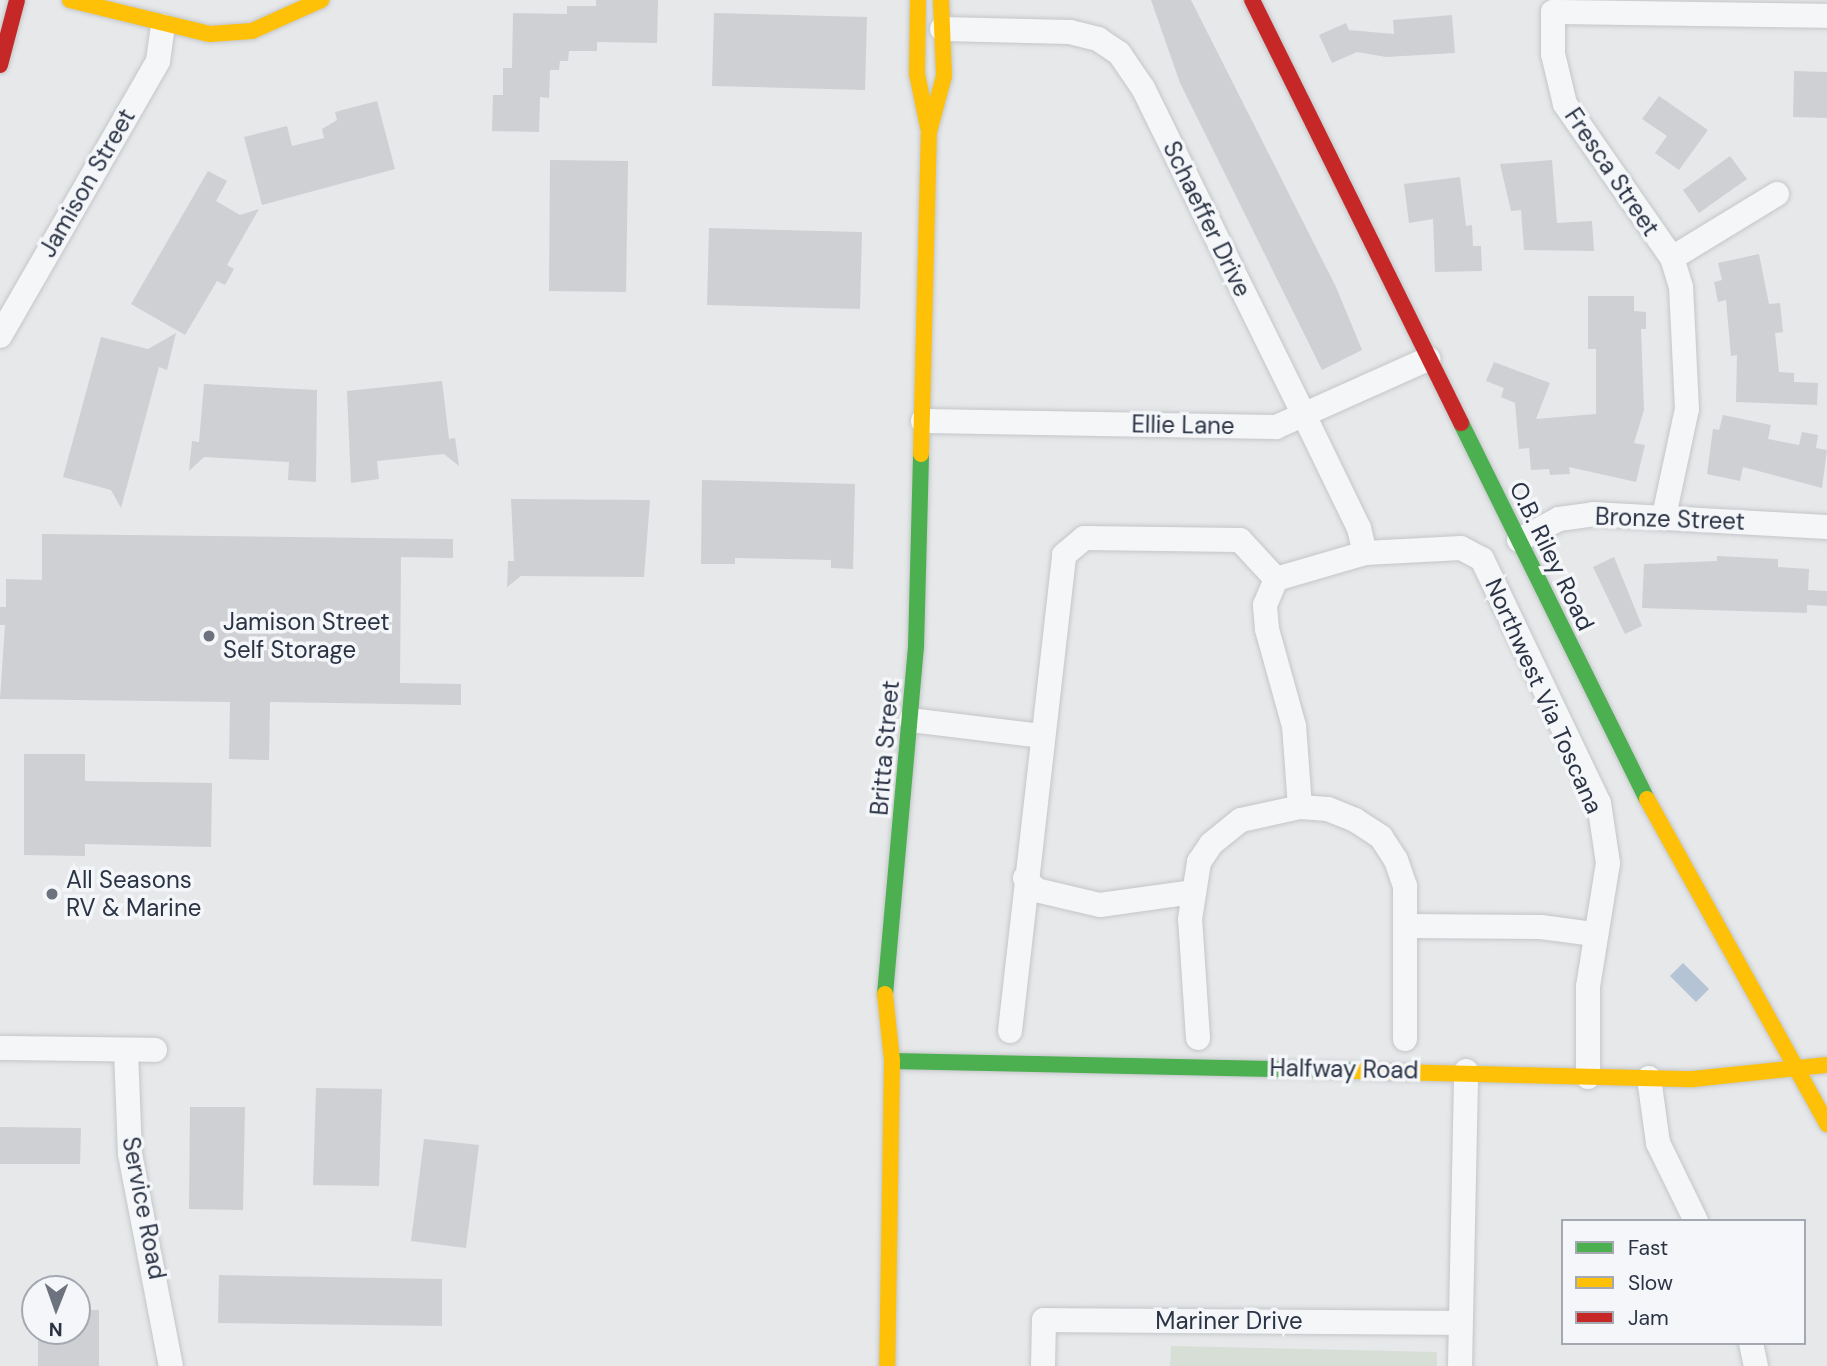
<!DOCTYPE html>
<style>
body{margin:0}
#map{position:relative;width:1827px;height:1366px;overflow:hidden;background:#e6e8ea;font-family:"DM Sans",sans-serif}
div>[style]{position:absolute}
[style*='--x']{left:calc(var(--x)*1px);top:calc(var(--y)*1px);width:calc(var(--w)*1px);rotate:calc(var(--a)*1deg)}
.green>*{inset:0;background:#d6ded6}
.water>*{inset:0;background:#b4c4d5}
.building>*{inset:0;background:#ced0d3}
.roads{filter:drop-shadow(0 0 2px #c4c6c8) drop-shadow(0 0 2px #c4c6c8)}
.street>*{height:24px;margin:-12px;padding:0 12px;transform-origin:12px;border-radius:12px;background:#f5f6f7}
.fast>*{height:16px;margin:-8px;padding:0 8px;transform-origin:8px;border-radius:8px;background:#4caf50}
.slow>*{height:16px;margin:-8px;padding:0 8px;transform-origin:8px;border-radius:8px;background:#ffc107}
.jam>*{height:16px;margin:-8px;padding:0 8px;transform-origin:8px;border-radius:8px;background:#c62828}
.dots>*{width:19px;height:19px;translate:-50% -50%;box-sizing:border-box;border:4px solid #f4f6f9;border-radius:50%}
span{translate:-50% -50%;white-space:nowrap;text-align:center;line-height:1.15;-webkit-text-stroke:7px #f4f6f9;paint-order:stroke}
.street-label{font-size:24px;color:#2b3445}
.poi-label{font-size:24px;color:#2b3445}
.left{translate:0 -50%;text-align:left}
.legend{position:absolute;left:1561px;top:1219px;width:245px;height:126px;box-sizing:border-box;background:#f4f6f9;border:2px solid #a4a8b1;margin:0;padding:9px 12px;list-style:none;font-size:21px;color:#2b3445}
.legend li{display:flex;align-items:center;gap:14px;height:35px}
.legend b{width:35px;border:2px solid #a4a8b1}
.north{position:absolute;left:21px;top:1275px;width:70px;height:70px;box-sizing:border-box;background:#f4f6f9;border:2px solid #a4a8b1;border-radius:50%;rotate:181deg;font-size:19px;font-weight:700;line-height:28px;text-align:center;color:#2b3445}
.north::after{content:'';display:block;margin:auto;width:24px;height:32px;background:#6c737f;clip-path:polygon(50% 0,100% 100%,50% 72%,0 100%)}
</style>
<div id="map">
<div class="green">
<i style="clip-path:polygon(1171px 1346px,1437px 1352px,1437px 1366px,1170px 1366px)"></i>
</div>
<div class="water">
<i style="clip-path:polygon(1683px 963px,1709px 989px,1696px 1002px,1670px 976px)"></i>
</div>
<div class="building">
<i style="clip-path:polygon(596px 0,658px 0,657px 43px,597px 42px,597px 51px,569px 51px,568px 61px,560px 61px,559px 70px,550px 70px,549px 98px,540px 97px,539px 132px,492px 131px,493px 95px,503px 95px,503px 68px,512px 68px,513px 13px,567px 14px,567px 6px,596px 6px)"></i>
<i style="clip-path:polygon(1151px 0,1191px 0,1336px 287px,1362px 350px,1322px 370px,1180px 83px)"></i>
<i style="clip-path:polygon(714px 13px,867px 17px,865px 90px,712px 86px)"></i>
<i style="clip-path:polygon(1452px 15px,1455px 53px,1386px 57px,1357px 52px,1332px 63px,1319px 35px,1346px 23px,1349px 30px,1394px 34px,1393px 20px)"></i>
<i style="clip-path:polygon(1794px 71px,1827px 72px,1827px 118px,1793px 117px)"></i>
<i style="clip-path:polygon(1659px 96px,1708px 130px,1679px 170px,1655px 153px,1667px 136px,1642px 119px)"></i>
<i style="clip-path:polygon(377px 101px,395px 169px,262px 205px,244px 137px,287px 126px,292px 146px,324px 138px,322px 129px,337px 120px,335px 112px)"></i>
<i style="clip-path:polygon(1730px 156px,1747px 179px,1699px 213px,1683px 190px)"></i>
<i style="clip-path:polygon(550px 160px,628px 161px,626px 292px,549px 291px)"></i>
<i style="clip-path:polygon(1552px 160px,1557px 223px,1592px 221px,1594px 251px,1524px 250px,1521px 210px,1511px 211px,1500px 164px)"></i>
<i style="clip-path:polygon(208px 171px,227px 181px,216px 201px,240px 215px,259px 209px,227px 265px,234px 269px,225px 285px,217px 281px,185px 335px,131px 304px)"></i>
<i style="clip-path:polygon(1460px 177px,1466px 226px,1472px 225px,1473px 246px,1481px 246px,1482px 271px,1435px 272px,1433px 219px,1409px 223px,1404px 184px)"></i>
<i style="clip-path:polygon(709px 228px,862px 232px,860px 309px,707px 305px)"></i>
<i style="clip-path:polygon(1759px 254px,1769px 304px,1780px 303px,1783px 332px,1775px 333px,1779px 372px,1794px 373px,1794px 382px,1818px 383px,1817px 405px,1736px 402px,1737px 355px,1731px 356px,1726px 300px,1718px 302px,1714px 282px,1722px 280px,1718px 263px)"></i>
<i style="clip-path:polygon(1588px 296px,1634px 296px,1634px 311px,1646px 312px,1646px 329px,1641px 329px,1644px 410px,1634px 443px,1645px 445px,1636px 482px,1569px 467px,1570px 474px,1550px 475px,1549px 469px,1531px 470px,1529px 448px,1519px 449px,1515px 403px,1501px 397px,1504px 388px,1486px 381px,1494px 362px,1550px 383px,1536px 419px,1596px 414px,1596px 349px,1588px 349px)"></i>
<i style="clip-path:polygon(176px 333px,167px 370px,159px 367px,121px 508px,111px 490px,63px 477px,101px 337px,148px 349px)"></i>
<i style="clip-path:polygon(442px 381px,449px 439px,455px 438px,459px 466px,444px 454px,377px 461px,379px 479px,351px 483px,347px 391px)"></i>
<i style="clip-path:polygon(204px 384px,317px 390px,316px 482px,288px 480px,289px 462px,204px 457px,189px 471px,192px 441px,199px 442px)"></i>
<i style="clip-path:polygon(1723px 415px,1771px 425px,1768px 439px,1799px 445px,1802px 432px,1818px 435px,1816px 448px,1827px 450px,1822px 488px,1743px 467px,1740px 481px,1707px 474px,1713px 429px,1719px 430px)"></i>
<i style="clip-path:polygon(702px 480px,855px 484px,853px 569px,831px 568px,831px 560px,735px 558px,735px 564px,701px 564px)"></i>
<i style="clip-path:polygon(511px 499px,650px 500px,644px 577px,521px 576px,507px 587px,508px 561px,514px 561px)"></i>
<i style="clip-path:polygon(42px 534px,453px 539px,453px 558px,401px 557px,400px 683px,461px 684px,461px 705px,270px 702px,269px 760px,229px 759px,230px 702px,0 699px,5px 625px,0 625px,0 607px,6px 607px,6px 579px,42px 580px)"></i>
<i style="clip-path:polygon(1717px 556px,1778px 559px,1778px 567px,1809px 569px,1808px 590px,1827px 591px,1827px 606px,1807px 605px,1807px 613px,1642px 608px,1644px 564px,1717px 561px)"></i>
<i style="clip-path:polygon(1614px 557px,1642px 626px,1625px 634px,1593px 567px)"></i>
<i style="clip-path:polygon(24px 754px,85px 754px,85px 781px,212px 783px,211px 847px,85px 844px,85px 856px,24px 855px)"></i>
<i style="clip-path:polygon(316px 1088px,382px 1089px,379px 1186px,313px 1185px)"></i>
<i style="clip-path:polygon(190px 1107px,245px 1107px,243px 1210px,189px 1209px)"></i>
<i style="clip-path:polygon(0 1127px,81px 1128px,80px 1164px,0 1164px)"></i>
<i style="clip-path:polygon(424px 1139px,479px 1145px,466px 1248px,411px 1241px)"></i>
<i style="clip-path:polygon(219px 1275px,442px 1279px,442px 1326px,218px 1323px)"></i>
<i style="clip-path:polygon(77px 1310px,99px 1310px,99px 1366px,38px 1366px,38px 1331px,77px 1331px)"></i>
</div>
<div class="roads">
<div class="street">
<i style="--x:942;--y:29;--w:128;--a:1.3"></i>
<i style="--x:1070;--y:32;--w:29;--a:14"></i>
<i style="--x:1098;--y:39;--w:25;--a:34"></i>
<i style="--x:1119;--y:53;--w:42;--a:55.6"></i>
<i style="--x:1143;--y:88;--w:367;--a:63.8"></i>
<i style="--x:1305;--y:417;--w:123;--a:64.1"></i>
<i style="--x:1359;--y:528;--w:26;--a:77"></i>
<i style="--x:1672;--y:258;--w:123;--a:-31.4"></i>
<i style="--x:0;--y:336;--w:317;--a:-60.1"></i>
<i style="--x:158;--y:61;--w:35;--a:-82"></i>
<i style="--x:923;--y:421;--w:353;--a:1"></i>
<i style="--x:1276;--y:427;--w:167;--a:-24.1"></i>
<i style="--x:1664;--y:516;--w:109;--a:-77.9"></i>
<i style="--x:1687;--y:409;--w:122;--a:-92.8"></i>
<i style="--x:1681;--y:287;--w:30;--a:-107"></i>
<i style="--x:1672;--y:258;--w:188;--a:-124.8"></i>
<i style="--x:1565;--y:104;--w:51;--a:-103.5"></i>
<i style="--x:1553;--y:54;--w:42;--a:-90"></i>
<i style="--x:1553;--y:12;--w:274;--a:0.8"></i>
<i style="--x:1519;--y:540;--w:45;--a:-27.7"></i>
<i style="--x:1559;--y:519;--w:34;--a:-8"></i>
<i style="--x:1593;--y:514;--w:234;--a:3.2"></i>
<i style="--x:911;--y:720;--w:131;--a:7"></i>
<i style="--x:1300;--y:807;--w:81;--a:-94.2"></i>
<i style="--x:1294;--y:726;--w:101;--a:-105.6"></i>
<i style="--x:1267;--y:629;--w:24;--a:-95"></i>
<i style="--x:1265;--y:605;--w:28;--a:-67"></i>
<i style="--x:1276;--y:579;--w:93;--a:-16.3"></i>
<i style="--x:1365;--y:553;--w:96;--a:-3"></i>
<i style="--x:1461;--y:548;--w:24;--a:28"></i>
<i style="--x:1482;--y:559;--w:271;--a:64.4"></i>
<i style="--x:1599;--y:803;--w:61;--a:81.5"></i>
<i style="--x:1608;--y:863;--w:125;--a:99.2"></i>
<i style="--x:1588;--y:986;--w:91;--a:90"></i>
<i style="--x:1025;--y:878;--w:16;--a:47"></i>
<i style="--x:1036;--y:890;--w:66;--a:13.2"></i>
<i style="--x:1100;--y:905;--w:95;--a:-7.9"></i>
<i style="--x:1407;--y:926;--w:134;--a:0.4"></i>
<i style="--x:1541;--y:927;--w:52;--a:7.7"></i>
<i style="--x:1010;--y:1031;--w:479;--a:-83.5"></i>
<i style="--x:1064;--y:555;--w:26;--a:-40"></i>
<i style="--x:1084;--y:538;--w:156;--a:0.7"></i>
<i style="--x:1240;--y:540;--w:53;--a:47.3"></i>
<i style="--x:1198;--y:1038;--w:119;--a:-93.8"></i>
<i style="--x:1190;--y:919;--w:58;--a:-81"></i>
<i style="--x:1199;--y:862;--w:22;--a:-56"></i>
<i style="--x:1211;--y:844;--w:38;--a:-39"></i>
<i style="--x:1241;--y:820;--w:60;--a:-12.4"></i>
<i style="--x:1300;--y:807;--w:28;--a:4"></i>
<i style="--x:1328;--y:809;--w:29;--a:22"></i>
<i style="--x:1355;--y:820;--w:31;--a:33"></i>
<i style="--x:1381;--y:837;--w:27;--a:57"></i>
<i style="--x:1396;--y:860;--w:28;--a:71"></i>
<i style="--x:1405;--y:886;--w:153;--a:90"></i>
<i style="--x:0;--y:1048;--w:155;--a:0.7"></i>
<i style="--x:126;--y:1050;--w:104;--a:87.8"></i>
<i style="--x:130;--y:1154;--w:216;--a:79.1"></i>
<i style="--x:1649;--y:1078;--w:66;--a:82.1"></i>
<i style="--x:1658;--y:1143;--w:87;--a:64"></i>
<i style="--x:1751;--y:1343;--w:24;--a:78"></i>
<i style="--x:1043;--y:1366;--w:46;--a:-88.8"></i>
<i style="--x:1044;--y:1320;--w:416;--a:0.4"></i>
<i style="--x:1460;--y:1366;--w:295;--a:-88.8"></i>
</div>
<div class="fast">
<i style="--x:1461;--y:423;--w:419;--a:63.7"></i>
<i style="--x:885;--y:994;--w:348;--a:-84.9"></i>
<i style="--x:916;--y:647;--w:193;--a:-88.5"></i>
<i style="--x:892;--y:1061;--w:464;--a:1.2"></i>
</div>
<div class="slow">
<i style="--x:70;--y:0;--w:144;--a:13.7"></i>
<i style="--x:210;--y:34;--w:42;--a:-4.1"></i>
<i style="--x:252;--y:31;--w:76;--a:-24.2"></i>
<i style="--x:918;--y:0;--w:74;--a:90.8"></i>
<i style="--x:917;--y:74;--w:54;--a:78.3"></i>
<i style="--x:921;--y:454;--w:322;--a:-88.6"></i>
<i style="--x:929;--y:132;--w:58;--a:-75"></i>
<i style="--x:944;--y:76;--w:76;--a:-92.3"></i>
<i style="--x:1647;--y:799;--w:372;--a:61"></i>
<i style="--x:885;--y:994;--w:67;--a:84"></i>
<i style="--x:892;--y:1061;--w:305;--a:90.9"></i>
<i style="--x:1356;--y:1071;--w:337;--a:1.4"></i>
<i style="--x:1693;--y:1079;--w:135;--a:-6"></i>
</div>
<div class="jam">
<i style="--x:1252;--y:0;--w:472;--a:63.7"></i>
<i style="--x:0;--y:65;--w:67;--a:-75.3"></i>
</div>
</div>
<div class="dots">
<i style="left:209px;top:636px;background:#6c737f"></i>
<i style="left:52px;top:894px;background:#6c737f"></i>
</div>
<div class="street-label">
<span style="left:1612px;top:172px;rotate:56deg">Fresca Street</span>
<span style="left:87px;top:183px;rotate:-60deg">Jamison Street</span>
<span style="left:1207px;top:219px;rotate:64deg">Schaeffer Drive</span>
<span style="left:1183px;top:425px;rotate:1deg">Ellie Lane</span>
<span style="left:1670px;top:519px;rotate:2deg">Bronze Street</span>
<span style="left:1552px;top:556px;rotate:64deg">O.B. Riley Road</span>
<span style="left:1544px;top:696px;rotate:66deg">Northwest Via Toscana</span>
<span style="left:885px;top:748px;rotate:-85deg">Britta Street</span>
<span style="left:1344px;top:1069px;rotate:1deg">Halfway Road</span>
<span style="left:144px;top:1208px;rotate:79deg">Service Road</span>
<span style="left:1229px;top:1321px">Mariner Drive</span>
</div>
<div class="poi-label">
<span class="left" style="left:223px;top:636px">Jamison Street<br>Self Storage</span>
<span class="left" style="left:66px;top:894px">All Seasons<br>RV &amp; Marine</span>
</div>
<ul class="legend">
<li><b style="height:9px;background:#4caf50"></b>Fast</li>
<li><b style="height:9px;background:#ffc107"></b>Slow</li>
<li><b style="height:9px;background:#c62828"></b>Jam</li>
</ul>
<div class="north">N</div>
</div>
